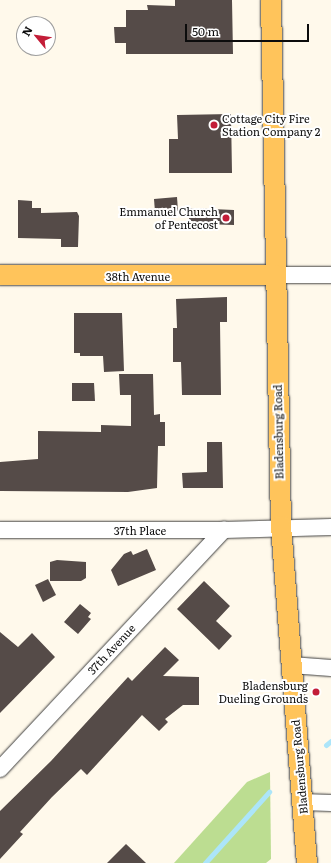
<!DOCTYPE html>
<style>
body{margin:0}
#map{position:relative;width:331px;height:863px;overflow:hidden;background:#fff9eb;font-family:Literata,serif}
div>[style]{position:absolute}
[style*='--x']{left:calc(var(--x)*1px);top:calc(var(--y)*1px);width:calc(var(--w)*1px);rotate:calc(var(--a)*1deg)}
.forest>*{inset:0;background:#bcdd91}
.stream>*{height:5px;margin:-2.5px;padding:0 2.5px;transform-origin:2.5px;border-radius:2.5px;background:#ace5f9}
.building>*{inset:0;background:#554b48}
.roads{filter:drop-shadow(0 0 1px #3f3f3f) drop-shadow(0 0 1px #3f3f3f)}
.minor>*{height:16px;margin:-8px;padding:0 8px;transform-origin:8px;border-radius:8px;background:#fff}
.major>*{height:20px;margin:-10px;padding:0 10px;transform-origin:10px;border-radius:10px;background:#ffc45b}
.dots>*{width:11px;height:11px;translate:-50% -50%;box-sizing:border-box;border:2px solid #fff;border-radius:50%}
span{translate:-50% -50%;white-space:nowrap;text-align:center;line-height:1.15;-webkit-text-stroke:4px #fff;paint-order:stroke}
.poi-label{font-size:11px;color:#0c0c0c}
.left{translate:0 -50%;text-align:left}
.right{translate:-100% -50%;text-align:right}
.street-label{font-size:11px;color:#0c0c0c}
.north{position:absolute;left:16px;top:16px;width:40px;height:40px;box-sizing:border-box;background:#fff;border:1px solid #9e9e9e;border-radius:50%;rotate:299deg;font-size:11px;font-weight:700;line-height:16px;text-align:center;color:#0c0c0c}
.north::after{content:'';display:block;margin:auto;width:14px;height:18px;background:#c31d38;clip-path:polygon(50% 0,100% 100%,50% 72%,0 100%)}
.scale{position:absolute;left:185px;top:24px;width:124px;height:18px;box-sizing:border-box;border:2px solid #0c0c0c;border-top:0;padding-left:5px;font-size:12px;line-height:14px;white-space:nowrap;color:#0c0c0c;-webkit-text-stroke:3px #fff;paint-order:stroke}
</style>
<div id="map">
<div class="forest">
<i style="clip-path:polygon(270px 772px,271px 859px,266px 863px,174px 863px,247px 782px)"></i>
</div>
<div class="stream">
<i style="--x:326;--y:745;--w:6;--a:-39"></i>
<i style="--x:205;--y:863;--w:96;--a:-48"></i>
</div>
<div class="building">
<i style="clip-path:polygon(175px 0,232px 0,233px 54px,126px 54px,126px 43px,115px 43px,114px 27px,126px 27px,126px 10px,148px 10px,147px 5px,175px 6px)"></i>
<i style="clip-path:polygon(231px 114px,232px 173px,169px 173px,169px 139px,178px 139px,177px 115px)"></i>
<i style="clip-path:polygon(177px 197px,178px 211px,155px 212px,154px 199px)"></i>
<i style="clip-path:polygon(18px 200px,32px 201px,32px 208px,41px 208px,41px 213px,77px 212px,79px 216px,78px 247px,61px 247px,61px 239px,18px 238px)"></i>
<i style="clip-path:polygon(189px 208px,234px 210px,234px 225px,203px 224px,203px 227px,189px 226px)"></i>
<i style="clip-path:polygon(227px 297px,227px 322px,220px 322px,221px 395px,182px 395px,181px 362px,173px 362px,173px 328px,177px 328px,176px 299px)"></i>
<i style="clip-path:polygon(74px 313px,122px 313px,124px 371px,104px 372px,103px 356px,80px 356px,80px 353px,74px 353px)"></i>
<i style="clip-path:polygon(119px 374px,153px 374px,154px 415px,160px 414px,160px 422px,165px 422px,165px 446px,158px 446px,157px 488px,128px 492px,0 491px,0 462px,38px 459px,38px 431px,101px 432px,101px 425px,131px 426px,131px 395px,120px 395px)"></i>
<i style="clip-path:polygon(72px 383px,94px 383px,95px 401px,72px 401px)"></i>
<i style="clip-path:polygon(207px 442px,222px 442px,223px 488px,183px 488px,182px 473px,207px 472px)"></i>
<i style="clip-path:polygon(147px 549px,156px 570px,118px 586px,111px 570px,124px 554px,131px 551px,133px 555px)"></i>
<i style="clip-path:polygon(57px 560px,86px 562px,86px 578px,81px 581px,50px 581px,50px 562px)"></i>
<i style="clip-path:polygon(48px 579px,56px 595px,43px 602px,35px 585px)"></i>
<i style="clip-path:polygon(204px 581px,230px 606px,216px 621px,232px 636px,219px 650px,177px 609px)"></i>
<i style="clip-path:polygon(80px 604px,91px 613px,88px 617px,91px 619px,78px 634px,64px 622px)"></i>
<i style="clip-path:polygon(0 632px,18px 647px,32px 633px,55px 657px,0 713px)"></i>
<i style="clip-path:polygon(165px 647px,179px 660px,163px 676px,199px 677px,199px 705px,183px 705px,165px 719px,168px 722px,159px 731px,142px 715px,87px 775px,81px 769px,52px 797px,20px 832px,23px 834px,0 859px,0 811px,51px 761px,128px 677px,132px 681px)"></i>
<i style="clip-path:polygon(126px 844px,146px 863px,107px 863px)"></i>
</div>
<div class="roads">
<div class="minor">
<i style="--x:275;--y:275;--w:56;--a:0"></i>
<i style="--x:0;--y:530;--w:224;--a:0"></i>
<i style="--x:224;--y:530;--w:107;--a:-1.6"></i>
<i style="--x:291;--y:665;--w:40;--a:4.3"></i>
<i style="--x:0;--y:769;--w:328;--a:-46.9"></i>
<i style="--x:302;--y:802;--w:29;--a:2"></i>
</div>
<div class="major">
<i style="--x:271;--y:0;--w:526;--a:88.91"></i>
<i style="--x:281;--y:526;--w:338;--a:85.6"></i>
<i style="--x:0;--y:275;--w:275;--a:0"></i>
</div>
</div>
<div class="dots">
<i style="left:214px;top:125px;background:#c31d38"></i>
<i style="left:226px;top:218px;background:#c31d38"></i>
<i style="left:316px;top:692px;background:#c31d38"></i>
</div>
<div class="poi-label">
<span class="left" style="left:222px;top:125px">Cottage City Fire<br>Station Company 2</span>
<span class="right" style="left:218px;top:218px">Emmanuel Church<br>of Pentecost</span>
<span class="right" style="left:308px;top:692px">Bladensburg<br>Dueling Grounds</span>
</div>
<div class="street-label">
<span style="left:138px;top:276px">38th Avenue</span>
<span style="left:278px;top:432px;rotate:-91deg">Bladensburg Road</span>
<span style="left:140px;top:530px">37th Place</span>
<span style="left:111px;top:649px;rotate:-47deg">37th Avenue</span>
<span style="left:299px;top:767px;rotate:-95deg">Bladensburg Road</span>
</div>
<div class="north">N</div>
<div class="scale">50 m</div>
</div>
